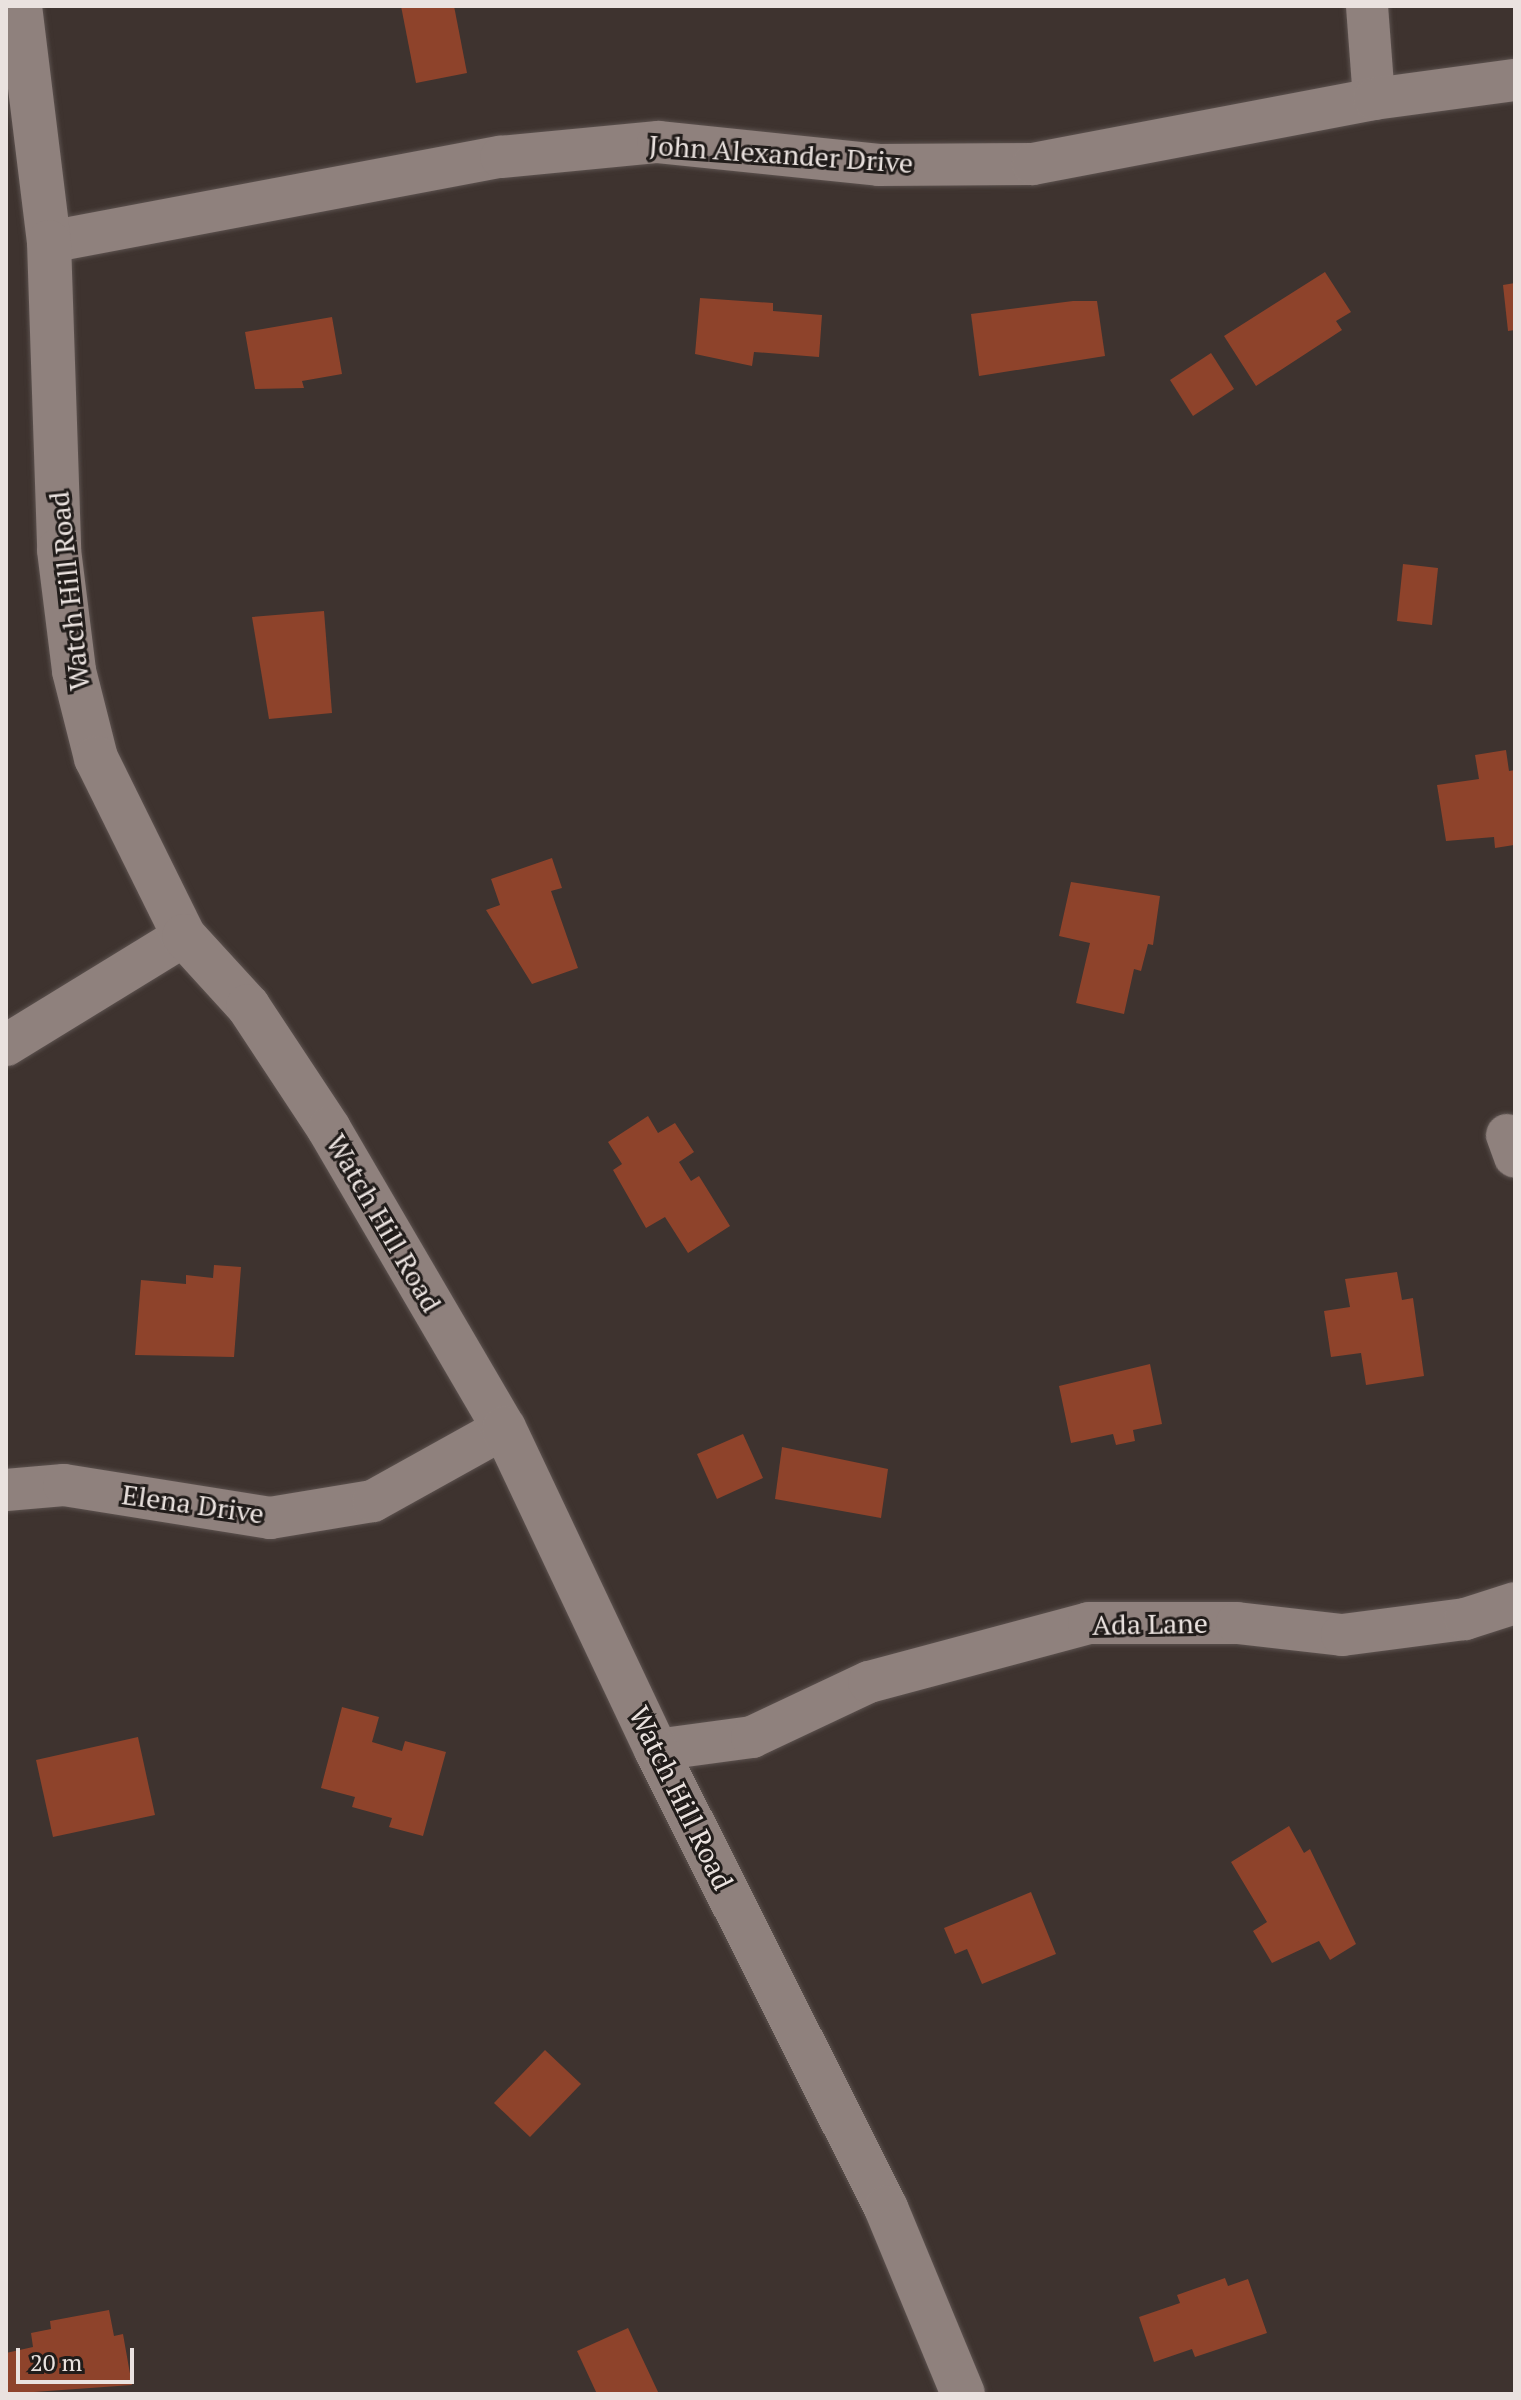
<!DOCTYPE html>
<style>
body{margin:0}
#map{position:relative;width:1521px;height:2400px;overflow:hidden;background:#3e332f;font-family:"PT Serif",serif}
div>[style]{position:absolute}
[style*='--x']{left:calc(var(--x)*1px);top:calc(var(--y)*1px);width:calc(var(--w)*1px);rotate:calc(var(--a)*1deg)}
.building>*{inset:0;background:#8e432b}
.roads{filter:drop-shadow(0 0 2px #5c524f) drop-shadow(0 0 2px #5c524f)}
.minor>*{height:42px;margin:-21px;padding:0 21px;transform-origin:21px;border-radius:21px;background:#8f817d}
.tertiary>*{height:44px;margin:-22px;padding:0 22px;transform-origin:22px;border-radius:22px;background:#8f817d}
span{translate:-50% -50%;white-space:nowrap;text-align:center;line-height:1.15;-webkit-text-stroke:6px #211c1a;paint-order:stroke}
.street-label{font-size:28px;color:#eae2df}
.frame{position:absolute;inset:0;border:8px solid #eae2df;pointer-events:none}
.scale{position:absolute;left:16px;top:2348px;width:118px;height:36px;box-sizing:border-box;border:4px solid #eae2df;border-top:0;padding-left:10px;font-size:24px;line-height:28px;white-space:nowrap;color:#eae2df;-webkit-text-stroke:6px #211c1a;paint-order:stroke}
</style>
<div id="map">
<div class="building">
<i style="clip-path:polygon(401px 6px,454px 6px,467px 73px,416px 83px)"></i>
<i style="clip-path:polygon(1325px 272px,1351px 312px,1336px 321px,1342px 330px,1256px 386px,1224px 336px)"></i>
<i style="clip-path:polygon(1515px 283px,1515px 330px,1508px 331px,1503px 285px)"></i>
<i style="clip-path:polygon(700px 298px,773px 303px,773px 311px,822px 315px,819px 357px,754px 352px,752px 366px,695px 354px)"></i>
<i style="clip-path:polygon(1073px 301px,1097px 301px,1105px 356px,979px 376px,971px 314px)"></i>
<i style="clip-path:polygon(332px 317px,342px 374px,302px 381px,304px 388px,255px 389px,245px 332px)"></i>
<i style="clip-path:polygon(1211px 353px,1234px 389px,1193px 416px,1170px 380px)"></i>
<i style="clip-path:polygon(1403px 564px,1438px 568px,1432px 625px,1397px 621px)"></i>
<i style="clip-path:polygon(324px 611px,332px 713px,269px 719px,252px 617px)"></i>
<i style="clip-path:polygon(1506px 750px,1509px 771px,1515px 770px,1514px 845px,1495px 848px,1494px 837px,1446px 841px,1437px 785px,1479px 779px,1475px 755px)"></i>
<i style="clip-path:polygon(552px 858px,562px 888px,551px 891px,578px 968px,532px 984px,486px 910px,500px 905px,491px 879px)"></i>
<i style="clip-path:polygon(1071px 882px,1160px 896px,1153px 945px,1148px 944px,1141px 971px,1134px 969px,1124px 1014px,1076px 1003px,1090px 943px,1059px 936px)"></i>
<i style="clip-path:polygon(648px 1116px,658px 1133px,675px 1123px,694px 1152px,679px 1162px,691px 1181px,699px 1176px,730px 1226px,688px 1253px,665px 1217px,646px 1228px,613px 1170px,622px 1164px,608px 1142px)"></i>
<i style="clip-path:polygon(214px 1265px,241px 1267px,234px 1357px,135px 1355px,141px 1280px,186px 1284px,186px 1275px,213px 1278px)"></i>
<i style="clip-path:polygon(1397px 1272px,1402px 1300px,1413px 1298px,1424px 1376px,1366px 1385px,1361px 1353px,1331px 1357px,1324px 1311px,1350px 1307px,1345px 1279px)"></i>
<i style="clip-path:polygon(1150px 1364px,1162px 1424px,1133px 1430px,1135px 1441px,1116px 1445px,1113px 1434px,1071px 1443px,1059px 1386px)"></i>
<i style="clip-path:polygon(743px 1434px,763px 1478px,717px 1499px,697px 1454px)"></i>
<i style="clip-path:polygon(782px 1447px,888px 1469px,881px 1518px,775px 1499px)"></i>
<i style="clip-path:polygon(342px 1707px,379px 1717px,372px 1742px,402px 1751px,405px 1741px,446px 1752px,423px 1836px,389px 1827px,392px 1818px,352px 1807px,355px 1797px,321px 1788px)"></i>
<i style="clip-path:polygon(138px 1737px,155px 1815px,53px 1837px,36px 1760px)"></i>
<i style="clip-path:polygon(1289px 1826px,1304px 1853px,1310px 1849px,1356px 1944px,1330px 1960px,1319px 1941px,1272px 1963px,1253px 1931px,1267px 1922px,1231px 1862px)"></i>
<i style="clip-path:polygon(1031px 1892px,1056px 1954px,982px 1984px,967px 1949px,955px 1954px,944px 1928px)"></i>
<i style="clip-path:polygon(545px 2050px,581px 2084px,530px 2137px,494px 2103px)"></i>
<i style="clip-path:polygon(1225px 2278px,1228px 2286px,1248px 2279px,1267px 2333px,1195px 2357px,1192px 2349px,1154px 2362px,1139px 2317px,1180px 2303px,1177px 2295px)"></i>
<i style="clip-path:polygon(109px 2310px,114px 2336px,123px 2334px,132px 2385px,6px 2394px,6px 2353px,33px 2347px,31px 2333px,51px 2329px,50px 2321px)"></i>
<i style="clip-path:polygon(628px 2328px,659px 2394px,597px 2394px,577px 2351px)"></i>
</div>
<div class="roads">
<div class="minor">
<i style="--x:1367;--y:6;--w:93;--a:85.7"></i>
<i style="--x:49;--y:242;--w:460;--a:-10.7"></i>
<i style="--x:501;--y:157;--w:158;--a:-5.5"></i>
<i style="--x:658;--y:142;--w:222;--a:5.9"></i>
<i style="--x:879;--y:165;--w:154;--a:-0.4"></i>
<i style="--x:1033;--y:164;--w:347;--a:-10.8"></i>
<i style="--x:1374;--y:99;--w:142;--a:-7.7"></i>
<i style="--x:6;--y:1045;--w:209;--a:-31.5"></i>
<i style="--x:1507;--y:1135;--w:23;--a:70"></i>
<i style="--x:6;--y:1490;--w:58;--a:-4.9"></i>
<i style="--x:64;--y:1485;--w:209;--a:9.1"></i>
<i style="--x:270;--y:1518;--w:104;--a:-9.4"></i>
<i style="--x:373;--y:1501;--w:150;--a:-29.1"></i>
<i style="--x:656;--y:1750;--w:97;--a:-7.7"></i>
<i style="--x:752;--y:1737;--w:129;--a:-25.2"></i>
<i style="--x:869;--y:1682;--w:228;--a:-15"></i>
<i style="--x:1089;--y:1623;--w:148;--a:0"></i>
<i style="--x:1237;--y:1623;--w:106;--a:6.5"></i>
<i style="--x:1342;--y:1635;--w:124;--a:-7.4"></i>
<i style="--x:1465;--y:1619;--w:52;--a:-17.7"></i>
</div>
<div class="tertiary">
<i style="--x:20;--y:6;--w:238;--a:83"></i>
<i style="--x:49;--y:242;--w:308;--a:88.1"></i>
<i style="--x:59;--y:550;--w:122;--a:82.9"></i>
<i style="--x:74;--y:671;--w:90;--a:75.8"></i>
<i style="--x:96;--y:758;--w:199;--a:63.7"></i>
<i style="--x:184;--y:936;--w:95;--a:47.6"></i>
<i style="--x:248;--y:1006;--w:147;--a:56.6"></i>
<i style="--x:329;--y:1129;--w:346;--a:59.7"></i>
<i style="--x:504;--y:1428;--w:356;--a:64.7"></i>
<i style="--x:656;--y:1750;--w:513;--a:63.33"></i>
<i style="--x:886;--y:2208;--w:201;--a:67.5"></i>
</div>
</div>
<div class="street-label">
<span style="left:781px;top:154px;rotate:4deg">John Alexander Drive</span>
<span style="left:69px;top:591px;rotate:-96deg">Watch Hill Road</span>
<span style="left:384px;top:1223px;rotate:60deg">Watch Hill Road</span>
<span style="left:193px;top:1504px;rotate:8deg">Elena Drive</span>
<span style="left:1150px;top:1624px;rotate:-1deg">Ada Lane</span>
<span style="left:681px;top:1798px;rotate:64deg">Watch Hill Road</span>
</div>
<div class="frame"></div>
<div class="scale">20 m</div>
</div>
